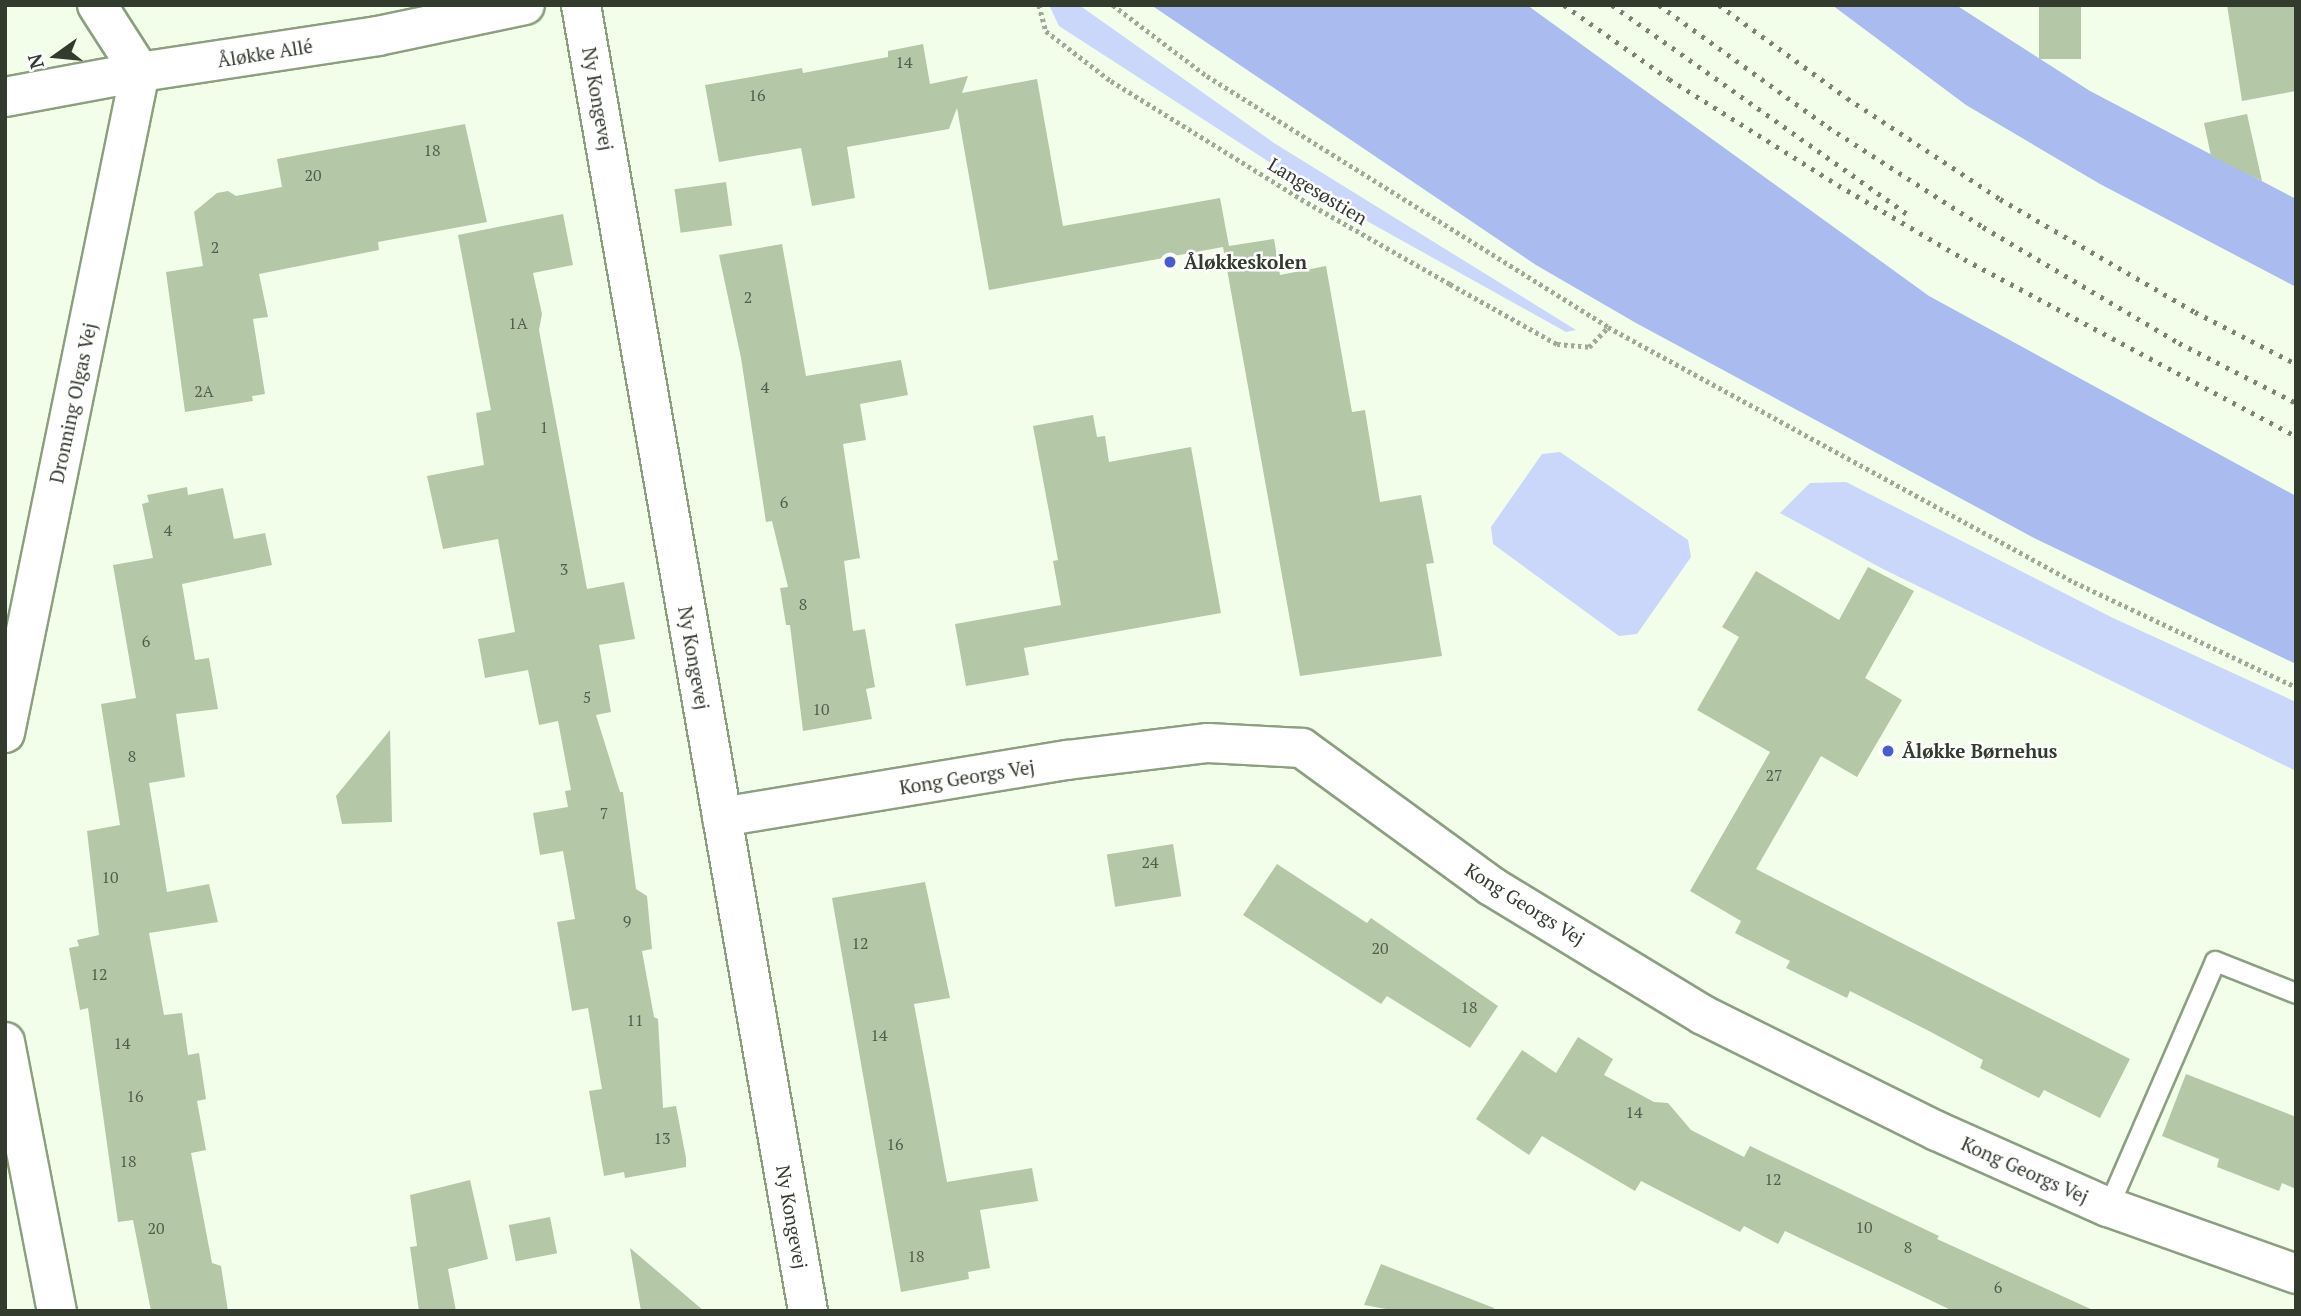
<!DOCTYPE html>
<html>
<head>
<meta charset="utf-8">
<style>
	body { margin:0 }
	#map { position:relative; width:2301px; height:1316px; overflow:hidden; background:#f2feea; font-family:"PT Serif",serif }
	div>[style] { position:absolute }
	.green>* { inset:0; background:#cad6fa }
	.forest>* { inset:0; background:#aabbf0 }
	.building>* { inset:0; background:#b4c7a7; transform-origin:0 0 }
	.path>* { height:4.5px; margin-top:-2.25px; transform-origin:0; background:repeating-linear-gradient(90deg,#a0aa9a 0 3.5px,transparent 0 7px) }
	.roads { filter:drop-shadow(2px 0 #8c9f80) drop-shadow(-2px 0 #8c9f80) drop-shadow(0 2px #8c9f80) drop-shadow(0 -2px #8c9f80) }
	.service>* { height:19px; margin:-9.5px; padding:0 9.5px; transform-origin:9.5px; border-radius:9.5px; background:#fff }
	.minor>* { height:38px; margin:-19px; padding:0 19px; transform-origin:19px; border-radius:19px; background:#fff }
	.tertiary>* { height:38px; margin:-19px; padding:0 19px; transform-origin:19px; border-radius:19px; background:#fff }
	.secondary>* { height:38px; margin:-19px; padding:0 19px; transform-origin:19px; border-radius:19px; background:#fff }
	.rail>* { height:5px; margin-top:-2.5px; transform-origin:0; background:repeating-linear-gradient(90deg,#7a8374 0 3.5px,transparent 0 10.5px) }
	.dots>* { width:19px; height:19px; translate:-50% -50%; box-sizing:border-box; border:4px solid #fff; border-radius:50% }
	span { translate:-50% -50%; white-space:nowrap; text-align:center; line-height:1.15; -webkit-text-stroke:5px #fff; paint-order:stroke }
	.number-label { font-size:16px; color:#535d4c }
	.number-label span { -webkit-text-stroke-width:0 }
	.street-label { font-size:19px; color:#333a2e }
	.poi-label { font-size:19px; color:#333a2e; font-weight:700 }
	.left { translate:0 -50%; text-align:left }
	.frame { position:absolute; inset:0; border:7px solid #333a2e; pointer-events:none }
	.north { position:absolute; left:21px; top:21px; width:70px; height:70px; -webkit-text-stroke:5px #fff; paint-order:stroke; rotate:255deg; font-size:19px; font-weight:700; line-height:28px; text-align:center; color:#333a2e }
	.north::after { content:''; display:block; margin:auto; width:24px; height:32px; background:#333a2e; clip-path:polygon(50% 0,100% 100%,50% 72%,0 100%) }
</style>
</head>
<body>
<div id="map">
	<div class="green">
		<div style="clip-path:polygon(1049px 5px,1079px 5px,1274px 143px,1576px 330px,1566px 332px,1322px 196px,1059px 26px)"></div>
		<div style="clip-path:polygon(1560px 452px,1688px 540px,1691px 557px,1637px 634px,1619px 636px,1493px 544px,1491px 527px,1542px 454px)"></div>
		<div style="clip-path:polygon(1846px 482px,2113px 618px,2296px 702px,2296px 771px,1883px 569px,1780px 513px,1810px 483px)"></div>
	</div>
	<div class="forest">
		<div style="clip-path:polygon(1151px 5px,1527px 5px,1929px 296px,2296px 496px,2296px 664px,2034px 538px,1636px 323px,1536px 265px)"></div>
		<div style="clip-path:polygon(1832px 5px,1956px 5px,2090px 91px,2296px 199px,2296px 287px,2100px 184px,1966px 105px)"></div>
	</div>
	<div class="building">
		<div style="left:2039px;top:5px;width:42px;height:54px"></div>
		<div style="clip-path:polygon(2227px 5px,2296px 5px,2296px 91px,2242px 101px)"></div>
		<div style="clip-path:polygon(923px 44px,930px 84px,968px 76px,962px 93px,1037px 79px,1063px 226px,1220px 198px,1229px 246px,1274px 239px,1280px 275px,1326px 266px,1352px 412px,1365px 410px,1380px 502px,1421px 495px,1434px 563px,1426px 564px,1442px 656px,1300px 676px,1223px 247px,989px 290px,957px 108px,949px 129px,847px 147px,855px 198px,812px 206px,801px 148px,719px 162px,705px 85px,802px 68px,803px 73px,888px 57px,888px 51px)"></div>
		<div style="clip-path:polygon(2247px 114px,2262px 181px,2211px 156px,2204px 123px)"></div>
		<div style="clip-path:polygon(465px 124px,487px 222px,378px 242px,379px 250px,259px 274px,268px 317px,253px 319px,265px 394px,252px 396px,253px 401px,185px 412px,166px 272px,203px 266px,194px 212px,217px 193px,228px 191px,236px 196px,282px 187px,277px 159px)"></div>
		<div style="left:726px;top:182px;width:44px;height:52px;rotate:82deg"></div>
		<div style="clip-path:polygon(563px 214px,573px 265px,533px 273px,542px 314px,539px 330px,587px 589px,624px 582px,635px 639px,599px 645px,611px 712px,596px 715px,620px 792px,623px 792px,636px 889px,647px 896px,652px 949px,642px 951px,654px 1017px,658px 1019px,663px 1108px,676px 1106px,686px 1158px,686px 1167px,625px 1178px,624px 1172px,604px 1176px,589px 1091px,602px 1089px,588px 1008px,572px 1011px,557px 922px,575px 919px,563px 851px,540px 855px,533px 813px,568px 807px,565px 791px,571px 790px,558px 721px,539px 725px,528px 670px,485px 678px,478px 639px,515px 632px,498px 539px,443px 549px,427px 476px,484px 465px,476px 413px,491px 410px,458px 235px)"></div>
		<div style="clip-path:polygon(782px 244px,806px 376px,901px 360px,908px 395px,860px 404px,866px 440px,843px 444px,860px 558px,844px 561px,853px 631px,865px 629px,875px 687px,866px 689px,872px 719px,803px 731px,790px 625px,786px 625px,780px 588px,788px 587px,772px 521px,766px 522px,741px 358px,719px 255px)"></div>
		<div style="clip-path:polygon(1093px 415px,1097px 437px,1105px 436px,1109px 462px,1191px 447px,1221px 613px,1024px 648px,1029px 675px,966px 686px,955px 624px,1061px 605px,1053px 561px,1058px 560px,1033px 426px)"></div>
		<div style="clip-path:polygon(187px 487px,188px 495px,223px 488px,234px 539px,265px 533px,272px 565px,182px 584px,195px 660px,209px 658px,218px 709px,176px 714px,185px 777px,149px 783px,167px 892px,209px 884px,218px 922px,149px 933px,164px 1015px,182px 1013px,188px 1055px,199px 1053px,206px 1099px,197px 1101px,206px 1150px,191px 1153px,212px 1263px,221px 1266px,228px 1311px,151px 1311px,133px 1220px,118px 1222px,88px 1008px,80px 1010px,69px 948px,79px 946px,77px 940px,99px 935px,87px 831px,120px 825px,101px 704px,136px 698px,113px 565px,153px 558px,142px 504px,149px 502px,147px 495px)"></div>
		<div style="clip-path:polygon(1868px 567px,1914px 591px,1865px 678px,1902px 700px,1857px 777px,1821px 756px,1756px 869px,2130px 1059px,2100px 1118px,2044px 1090px,2039px 1098px,1980px 1068px,1983px 1060px,1929px 1031px,1850px 991px,1847px 998px,1786px 968px,1790px 961px,1735px 933px,1741px 921px,1690px 891px,1770px 752px,1697px 710px,1739px 637px,1722px 627px,1756px 571px,1839px 620px)"></div>
		<div style="clip-path:polygon(390px 730px,392px 822px,342px 824px,336px 796px)"></div>
		<div style="left:1173px;top:844px;width:53px;height:67px;rotate:81deg"></div>
		<div style="clip-path:polygon(1277px 864px,1367px 923px,1371px 918px,1498px 1006px,1470px 1048px,1387px 996px,1381px 1004px,1243px 915px)"></div>
		<div style="clip-path:polygon(925px 882px,950px 998px,914px 1004px,947px 1182px,1032px 1168px,1038px 1201px,980px 1210px,990px 1268px,968px 1272px,969px 1279px,901px 1292px,832px 898px)"></div>
		<div style="clip-path:polygon(1578px 1037px,1613px 1059px,1604px 1075px,1654px 1102px,1668px 1103px,1691px 1130px,1744px 1157px,1750px 1146px,1939px 1236px,1937px 1239px,2095px 1311px,1953px 1311px,1785px 1231px,1778px 1244px,1744px 1226px,1740px 1232px,1641px 1181px,1635px 1191px,1542px 1136px,1529px 1155px,1476px 1119px,1522px 1050px,1556px 1073px)"></div>
		<div style="clip-path:polygon(2186px 1074px,2296px 1117px,2296px 1189px,2282px 1183px,2279px 1191px,2217px 1167px,2219px 1159px,2162px 1136px)"></div>
		<div style="clip-path:polygon(470px 1180px,488px 1259px,448px 1269px,456px 1311px,419px 1311px,410px 1247px,417px 1246px,410px 1195px)"></div>
		<div style="left:550px;top:1217px;width:37px;height:42px;rotate:79deg"></div>
		<div style="clip-path:polygon(630px 1248px,704px 1311px,641px 1311px)"></div>
		<div style="clip-path:polygon(1381px 1264px,1494px 1308px,1493px 1311px,1397px 1311px,1364px 1305px)"></div>
	</div>
	<div class="path">
		<div style="left:1039px;top:5px;width:27px;rotate:75deg"></div>
		<div style="left:1046px;top:31px;width:82px;rotate:37.6deg"></div>
		<div style="left:1111px;top:81px;width:224px;rotate:31.8deg"></div>
		<div style="left:1301px;top:199px;width:172px;rotate:29.7deg"></div>
		<div style="left:1450px;top:284px;width:123px;rotate:29.3deg"></div>
		<div style="left:1557px;top:344px;width:32px;rotate:5deg"></div>
		<div style="left:1589px;top:347px;width:28px;rotate:-46deg"></div>
		<div style="left:1113px;top:5px;width:118px;rotate:37.1deg"></div>
		<div style="left:1207px;top:76px;width:473px;rotate:32deg"></div>
		<div style="left:1608px;top:327px;width:531px;rotate:28.69deg"></div>
		<div style="left:2074px;top:582px;width:246px;rotate:25.3deg"></div>
	</div>
	<div class="roads">
		<div class="service">
			<div style="left:2108px;top:1207px;width:268px;rotate:-66.5deg"></div>
			<div style="left:2215px;top:961px;width:87px;rotate:21.6deg"></div>
		</div>
		<div class="minor">
			<div style="left:581px;top:5px;width:1326px;rotate:80.14deg"></div>
			<div style="left:5px;top:733px;width:675px;rotate:-78.46deg"></div>
			<div style="left:722px;top:817px;width:350px;rotate:-9.4deg"></div>
			<div style="left:1067px;top:760px;width:142px;rotate:-6.9deg"></div>
			<div style="left:1208px;top:743px;width:94px;rotate:3deg"></div>
			<div style="left:1302px;top:748px;width:234px;rotate:36.1deg"></div>
			<div style="left:1491px;top:886px;width:248px;rotate:31.3deg"></div>
			<div style="left:1703px;top:1015px;width:261px;rotate:26.4deg"></div>
			<div style="left:1937px;top:1131px;width:187px;rotate:24deg"></div>
			<div style="left:2108px;top:1207px;width:200px;rotate:19.6deg"></div>
			<div style="left:5px;top:1042px;width:274px;rotate:79.1deg"></div>
		</div>
		<div class="tertiary">
			<div style="left:5px;top:97px;width:137px;rotate:-10.5deg"></div>
		</div>
		<div class="secondary">
			<div style="left:97px;top:5px;width:80px;rotate:57.3deg"></div>
			<div style="left:140px;top:72px;width:241px;rotate:-8.6deg"></div>
			<div style="left:378px;top:36px;width:150px;rotate:-11.9deg"></div>
		</div>
	</div>
	<div class="rail">
		<div style="left:1564px;top:5px;width:128px;rotate:35.2deg"></div>
		<div style="left:1669px;top:79px;width:199px;rotate:32.1deg"></div>
		<div style="left:1838px;top:185px;width:146px;rotate:30.4deg"></div>
		<div style="left:1964px;top:259px;width:376px;rotate:28.1deg"></div>
		<div style="left:1612px;top:5px;width:364px;rotate:35.3deg"></div>
		<div style="left:1659px;top:5px;width:208px;rotate:35.8deg"></div>
		<div style="left:1828px;top:127px;width:184px;rotate:32.8deg"></div>
		<div style="left:1983px;top:227px;width:228px;rotate:30.6deg"></div>
		<div style="left:2179px;top:343px;width:131px;rotate:27.1deg"></div>
		<div style="left:1719px;top:5px;width:158px;rotate:36deg"></div>
		<div style="left:1847px;top:98px;width:183px;rotate:33.4deg"></div>
		<div style="left:2000px;top:199px;width:225px;rotate:30.1deg"></div>
		<div style="left:2195px;top:312px;width:114px;rotate:27.2deg"></div>
	</div>
	<div class="dots">
		<div style="left:1170px;top:262px;background:#475cd1"></div>
		<div style="left:1888px;top:751px;background:#475cd1"></div>
	</div>
	<div class="number-label">
		<span style="left:904px;top:62px">14</span>
		<span style="left:757px;top:95px">16</span>
		<span style="left:432px;top:150px">18</span>
		<span style="left:313px;top:175px">20</span>
		<span style="left:215px;top:247px">2</span>
		<span style="left:748px;top:297px">2</span>
		<span style="left:518px;top:323px">1A</span>
		<span style="left:765px;top:387px">4</span>
		<span style="left:204px;top:391px">2A</span>
		<span style="left:544px;top:427px">1</span>
		<span style="left:784px;top:502px">6</span>
		<span style="left:168px;top:530px">4</span>
		<span style="left:564px;top:569px">3</span>
		<span style="left:803px;top:604px">8</span>
		<span style="left:146px;top:641px">6</span>
		<span style="left:587px;top:697px">5</span>
		<span style="left:821px;top:709px">10</span>
		<span style="left:132px;top:756px">8</span>
		<span style="left:1774px;top:775px">27</span>
		<span style="left:604px;top:813px">7</span>
		<span style="left:1150px;top:862px">24</span>
		<span style="left:110px;top:877px">10</span>
		<span style="left:627px;top:921px">9</span>
		<span style="left:860px;top:943px">12</span>
		<span style="left:1380px;top:948px">20</span>
		<span style="left:99px;top:974px">12</span>
		<span style="left:1469px;top:1007px">18</span>
		<span style="left:635px;top:1020px">11</span>
		<span style="left:879px;top:1035px">14</span>
		<span style="left:122px;top:1043px">14</span>
		<span style="left:135px;top:1096px">16</span>
		<span style="left:1634px;top:1112px">14</span>
		<span style="left:662px;top:1138px">13</span>
		<span style="left:895px;top:1144px">16</span>
		<span style="left:128px;top:1161px">18</span>
		<span style="left:1773px;top:1179px">12</span>
		<span style="left:1864px;top:1227px">10</span>
		<span style="left:156px;top:1228px">20</span>
		<span style="left:1908px;top:1247px">8</span>
		<span style="left:916px;top:1256px">18</span>
		<span style="left:1998px;top:1287px">6</span>
	</div>
	<div class="street-label">
		<span style="left:265px;top:53px;rotate:-9deg">Åløkke Allé</span>
		<span style="left:598px;top:99px;rotate:80deg">Ny Kongevej</span>
		<span style="left:1318px;top:191px;rotate:31deg">Langesøstien</span>
		<span style="left:73px;top:403px;rotate:-78deg">Dronning Olgas Vej</span>
		<span style="left:694px;top:658px;rotate:80deg">Ny Kongevej</span>
		<span style="left:967px;top:777px;rotate:-9deg">Kong Georgs Vej</span>
		<span style="left:1525px;top:904px;rotate:32deg">Kong Georgs Vej</span>
		<span style="left:2025px;top:1170px;rotate:24deg">Kong Georgs Vej</span>
		<span style="left:792px;top:1217px;rotate:80deg">Ny Kongevej</span>
	</div>
	<div class="poi-label">
		<span class="left" style="left:1184px;top:262px">Åløkkeskolen</span>
		<span class="left" style="left:1902px;top:751px">Åløkke Børnehus</span>
	</div>
	<div class="frame"></div>
	<div class="north">N</div>
</div>
</body>
</html>
